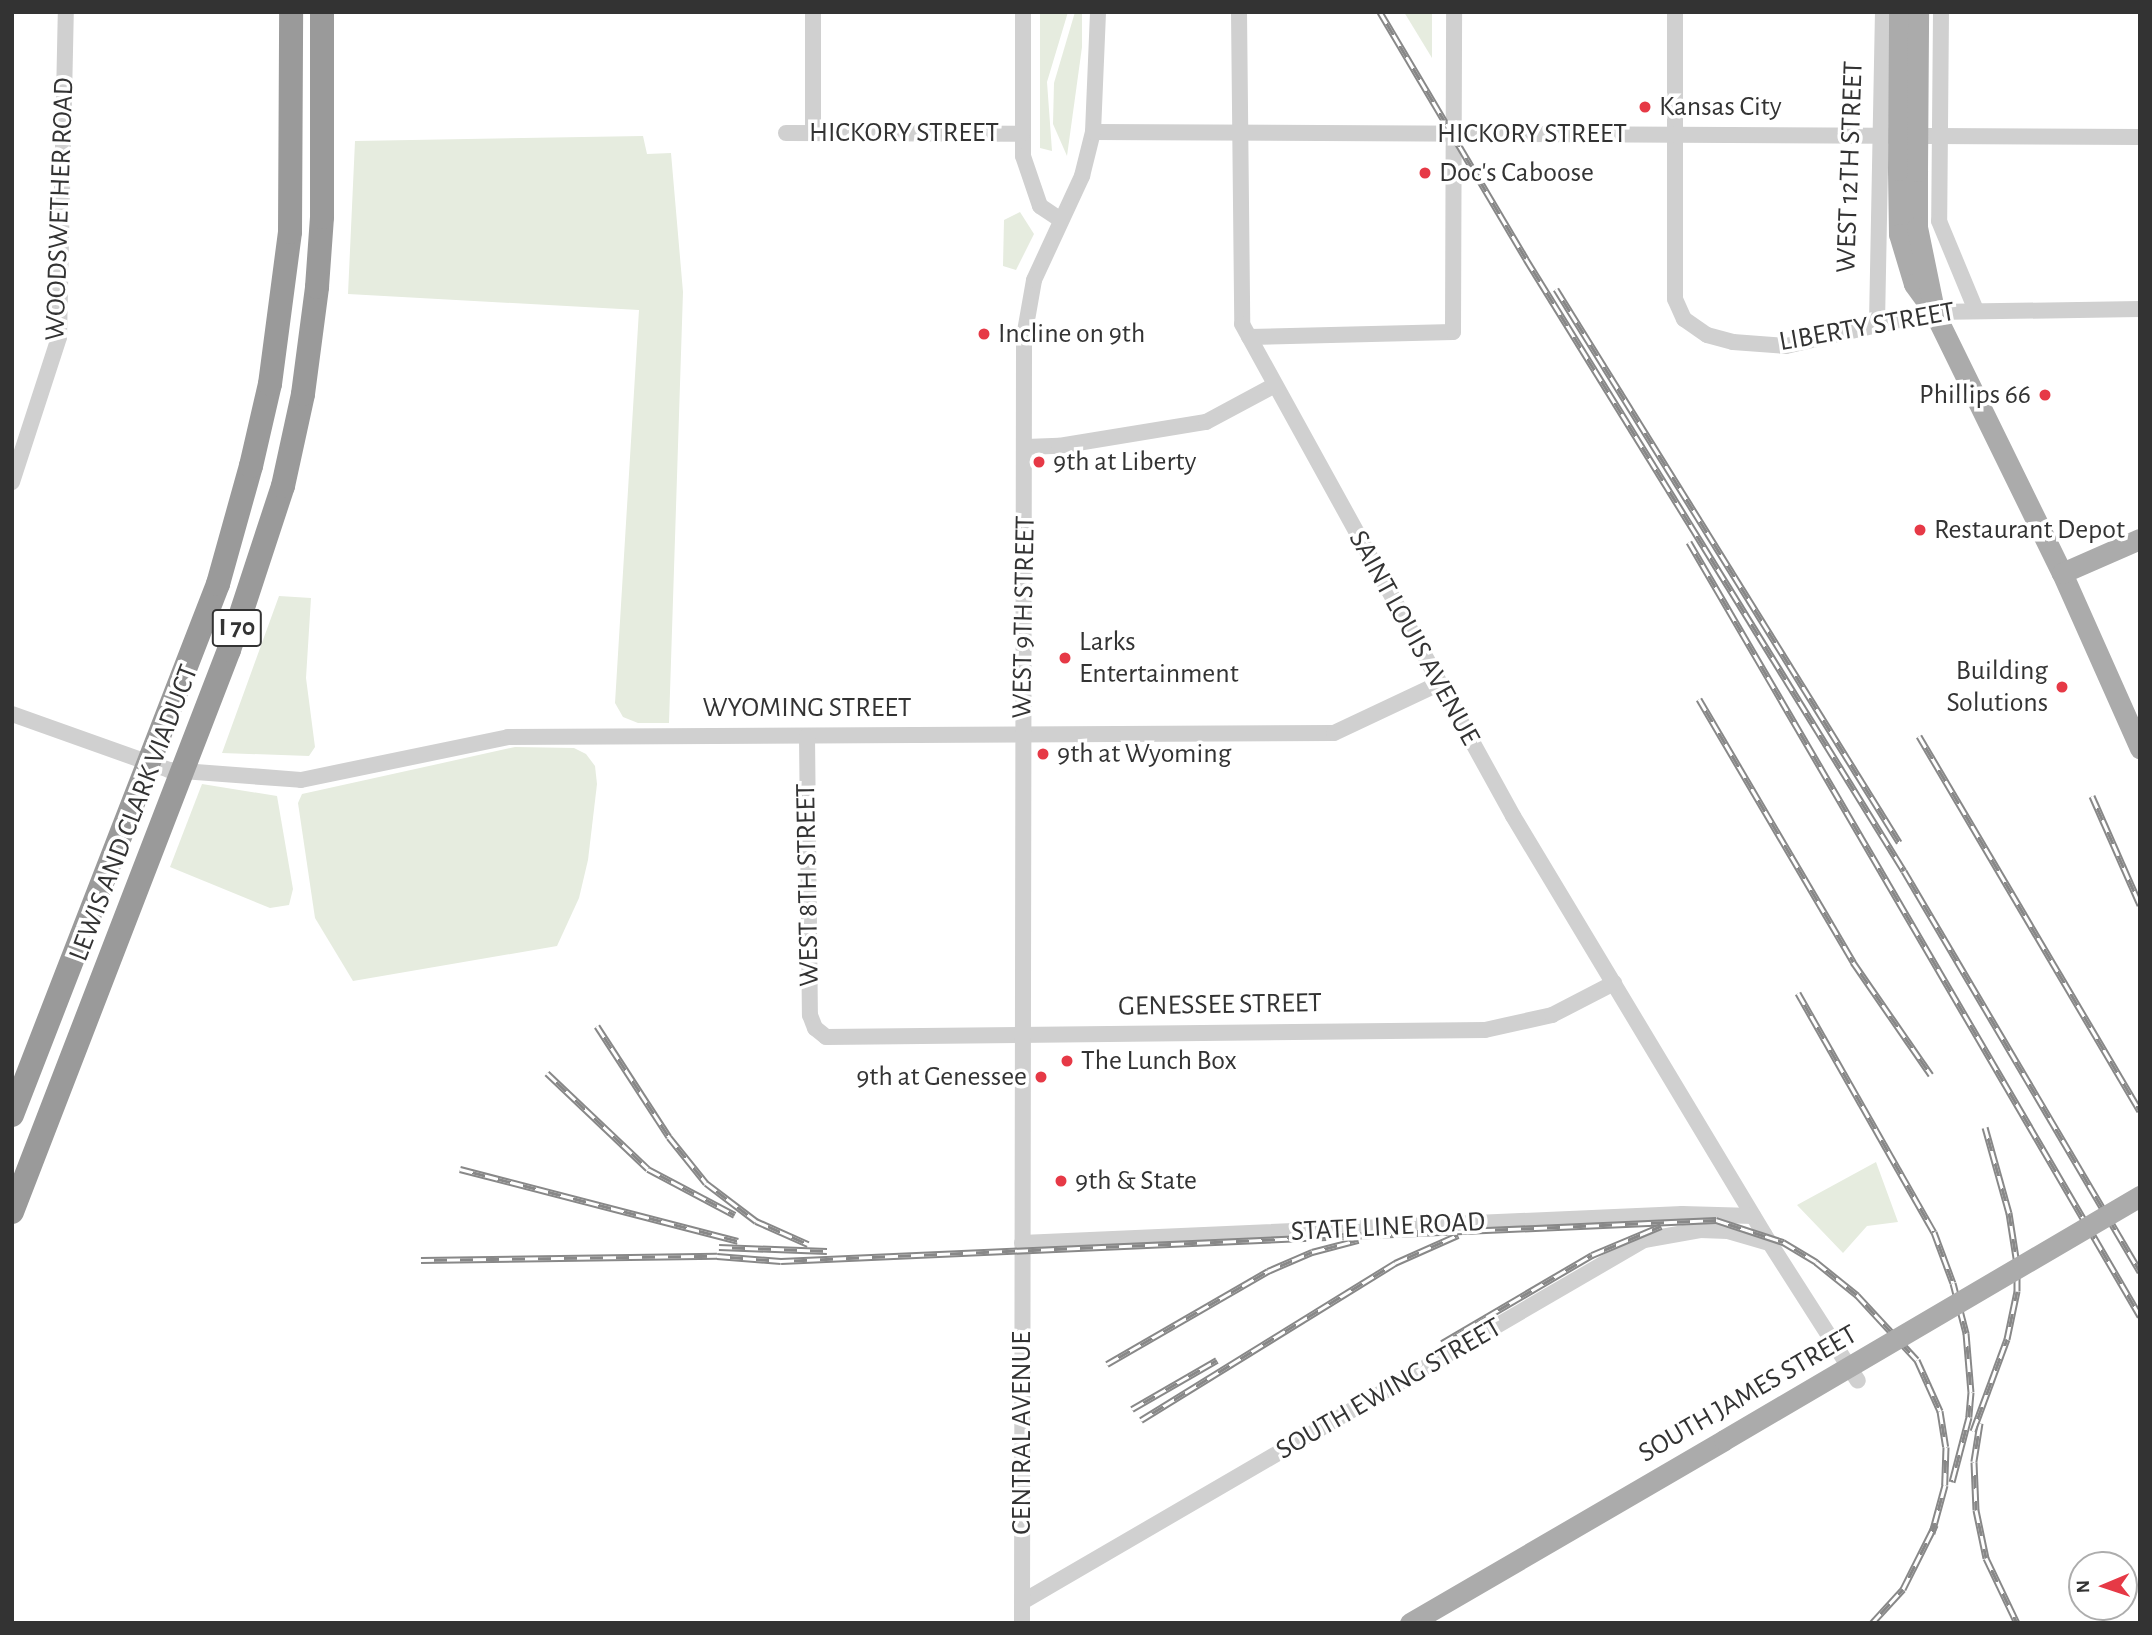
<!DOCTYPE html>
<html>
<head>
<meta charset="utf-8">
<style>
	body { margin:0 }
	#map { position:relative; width:2152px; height:1635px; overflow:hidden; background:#fff; font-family:"Alegreya Sans",sans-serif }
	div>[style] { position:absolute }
	.green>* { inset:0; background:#e6ecdf }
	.minor>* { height:16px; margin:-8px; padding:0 8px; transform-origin:8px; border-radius:8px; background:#d0d0d0 }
	.major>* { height:21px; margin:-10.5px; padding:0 10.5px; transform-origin:10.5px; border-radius:10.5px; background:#ababab }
	.rail>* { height:7px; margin-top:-3.5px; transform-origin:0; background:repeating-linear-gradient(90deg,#fff 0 13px,#888 0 26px); box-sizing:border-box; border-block:2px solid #888 }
	.major-bridge>* { height:21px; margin:-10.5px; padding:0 10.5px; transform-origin:10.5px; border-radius:10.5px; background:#ababab }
	.highway-bridge>* { height:24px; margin:-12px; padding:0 12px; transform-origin:12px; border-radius:12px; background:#9a9a9a }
	.dots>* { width:19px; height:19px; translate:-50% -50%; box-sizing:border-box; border:4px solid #fff; border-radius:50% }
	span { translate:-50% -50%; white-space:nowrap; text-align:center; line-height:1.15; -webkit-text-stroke:7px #fff; paint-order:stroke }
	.shield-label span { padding:2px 5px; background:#fff; border:2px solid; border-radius:5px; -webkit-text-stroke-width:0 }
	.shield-label { font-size:26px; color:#333; font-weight:700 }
	.poi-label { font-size:28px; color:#333 }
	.left { translate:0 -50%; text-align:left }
	.right { translate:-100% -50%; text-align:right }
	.street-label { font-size:28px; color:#333 }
	.frame { position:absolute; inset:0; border:14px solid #333; pointer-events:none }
	.north { position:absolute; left:2068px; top:1551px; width:70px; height:70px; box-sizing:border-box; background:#fff; border:2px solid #adadad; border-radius:50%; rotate:268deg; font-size:19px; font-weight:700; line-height:28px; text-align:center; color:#333 }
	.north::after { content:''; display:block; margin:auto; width:24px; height:32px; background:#e63946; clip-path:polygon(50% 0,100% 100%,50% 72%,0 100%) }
</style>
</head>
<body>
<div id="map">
	<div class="green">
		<div style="clip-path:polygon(1040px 12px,1068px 12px,1047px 82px,1052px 151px,1040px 148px)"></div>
		<div style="clip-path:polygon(1075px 12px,1082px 12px,1082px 47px,1067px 156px,1053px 124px,1054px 83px)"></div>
		<div style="clip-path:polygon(1404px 12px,1432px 12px,1432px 58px)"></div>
		<div style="clip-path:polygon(643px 136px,647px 154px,671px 153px,683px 292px,669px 723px,638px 723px,623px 717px,615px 703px,639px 310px,348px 294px,355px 141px)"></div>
		<div style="clip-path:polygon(1020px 212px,1034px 234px,1016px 270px,1003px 266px,1004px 220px)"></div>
		<div style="clip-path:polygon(279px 596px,311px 598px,306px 678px,315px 747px,309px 756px,222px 753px)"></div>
		<div style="clip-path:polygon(515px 747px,574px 748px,586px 754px,595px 766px,597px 784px,588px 860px,579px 898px,557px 946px,353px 981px,315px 918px,298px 803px,302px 794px)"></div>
		<div style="clip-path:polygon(202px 784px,277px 796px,293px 889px,289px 905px,270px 908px,170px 867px)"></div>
		<div style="clip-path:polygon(1876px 1162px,1898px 1222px,1867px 1226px,1843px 1253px,1797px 1205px)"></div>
	</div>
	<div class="minor">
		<div style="left:1023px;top:12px;width:144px;rotate:90deg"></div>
		<div style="left:1023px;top:156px;width:53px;rotate:71.2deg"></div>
		<div style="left:1040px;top:206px;width:25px;rotate:34deg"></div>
		<div style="left:1239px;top:12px;width:312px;rotate:89.4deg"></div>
		<div style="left:1242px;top:324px;width:562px;rotate:61.15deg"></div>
		<div style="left:1513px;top:816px;width:488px;rotate:59deg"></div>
		<div style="left:1764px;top:1234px;width:174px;rotate:57.4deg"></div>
		<div style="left:1675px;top:12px;width:287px;rotate:90deg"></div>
		<div style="left:1675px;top:299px;width:22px;rotate:66deg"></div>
		<div style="left:1684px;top:319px;width:28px;rotate:35deg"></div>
		<div style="left:1707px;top:335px;width:27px;rotate:15deg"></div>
		<div style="left:1733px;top:342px;width:53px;rotate:4.3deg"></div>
		<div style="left:1786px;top:346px;width:152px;rotate:-12.9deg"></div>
		<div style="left:1934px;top:312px;width:206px;rotate:-0.8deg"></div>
		<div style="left:1941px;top:12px;width:209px;rotate:90.5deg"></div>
		<div style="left:1939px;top:221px;width:94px;rotate:67.5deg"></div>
		<div style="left:813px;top:132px;width:120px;rotate:-90deg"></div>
		<div style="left:1093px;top:132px;width:1047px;rotate:0.27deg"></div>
		<div style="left:786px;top:133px;width:236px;rotate:0.2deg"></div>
		<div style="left:1877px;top:323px;width:311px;rotate:-88.9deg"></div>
		<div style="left:1249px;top:337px;width:204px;rotate:-1.4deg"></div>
		<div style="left:1453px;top:332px;width:320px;rotate:-89.8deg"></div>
		<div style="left:1026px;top:447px;width:33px;rotate:-2deg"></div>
		<div style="left:1059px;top:446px;width:149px;rotate:-9.3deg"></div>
		<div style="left:1206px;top:422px;width:78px;rotate:-28.2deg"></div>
		<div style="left:12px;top:482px;width:152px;rotate:-72deg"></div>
		<div style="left:59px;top:337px;width:325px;rotate:-88.8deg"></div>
		<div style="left:12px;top:714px;width:167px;rotate:19.6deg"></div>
		<div style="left:169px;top:770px;width:132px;rotate:4.3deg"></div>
		<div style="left:301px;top:780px;width:211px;rotate:-11.7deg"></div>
		<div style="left:508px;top:737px;width:826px;rotate:-0.28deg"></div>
		<div style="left:1334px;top:733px;width:115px;rotate:-25.2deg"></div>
		<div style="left:807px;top:736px;width:279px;rotate:89.4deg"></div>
		<div style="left:810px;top:1015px;width:14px;rotate:69deg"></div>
		<div style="left:815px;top:1028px;width:14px;rotate:39deg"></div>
		<div style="left:826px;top:1037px;width:659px;rotate:-0.61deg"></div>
		<div style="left:1485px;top:1030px;width:69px;rotate:-12.6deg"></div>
		<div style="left:1552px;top:1015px;width:70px;rotate:-27.3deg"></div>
		<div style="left:1022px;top:1243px;width:661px;rotate:-2.52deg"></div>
		<div style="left:1682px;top:1214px;width:71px;rotate:1.6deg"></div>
		<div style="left:1022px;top:1602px;width:720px;rotate:-30.2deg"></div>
		<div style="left:1644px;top:1240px;width:57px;rotate:-10.1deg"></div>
		<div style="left:1700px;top:1230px;width:28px;rotate:2deg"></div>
		<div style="left:1728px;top:1231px;width:43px;rotate:16.3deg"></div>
		<div style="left:1022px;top:1623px;width:1286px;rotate:-89.91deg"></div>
		<div style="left:1024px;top:337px;width:58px;rotate:-80deg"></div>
		<div style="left:1034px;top:280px;width:115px;rotate:-65.2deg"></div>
		<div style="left:1082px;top:176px;width:45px;rotate:-76deg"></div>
		<div style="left:1093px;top:132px;width:120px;rotate:-87.6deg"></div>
	</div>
	<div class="major">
		<div style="left:1898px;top:170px;width:64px;rotate:89.1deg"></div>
		<div style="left:1899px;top:234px;width:52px;rotate:73.3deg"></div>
		<div style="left:1914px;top:284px;width:34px;rotate:54deg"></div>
		<div style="left:1934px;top:312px;width:291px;rotate:63.9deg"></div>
		<div style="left:2062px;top:573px;width:192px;rotate:66deg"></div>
		<div style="left:1917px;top:171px;width:56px;rotate:90deg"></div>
		<div style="left:1917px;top:227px;width:85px;rotate:78.4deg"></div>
		<div style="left:2062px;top:573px;width:85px;rotate:-23.6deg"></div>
		<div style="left:1410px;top:1623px;width:363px;rotate:-30.2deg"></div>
	</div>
	<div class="rail">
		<div style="left:1380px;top:12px;width:287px;rotate:59.4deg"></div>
		<div style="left:1526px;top:259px;width:719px;rotate:58.3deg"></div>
		<div style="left:1904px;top:871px;width:465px;rotate:59.5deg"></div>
		<div style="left:1556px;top:289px;width:651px;rotate:58.19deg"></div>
		<div style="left:1689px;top:542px;width:896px;rotate:59.77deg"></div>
		<div style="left:1699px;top:699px;width:305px;rotate:59.6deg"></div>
		<div style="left:1853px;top:962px;width:137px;rotate:55.4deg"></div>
		<div style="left:1919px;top:736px;width:435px;rotate:59.5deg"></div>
		<div style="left:2092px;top:796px;width:119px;rotate:66.2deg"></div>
		<div style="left:1798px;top:993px;width:275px;rotate:60.4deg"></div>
		<div style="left:1934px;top:1232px;width:54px;rotate:69.6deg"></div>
		<div style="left:1953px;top:1283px;width:52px;rotate:75.4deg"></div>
		<div style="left:1966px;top:1333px;width:59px;rotate:85.2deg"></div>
		<div style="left:1971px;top:1392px;width:25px;rotate:95deg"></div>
		<div style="left:1969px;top:1417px;width:67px;rotate:104.7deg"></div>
		<div style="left:597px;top:1026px;width:132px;rotate:57deg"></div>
		<div style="left:669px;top:1137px;width:59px;rotate:51.2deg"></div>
		<div style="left:706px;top:1183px;width:63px;rotate:37.2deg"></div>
		<div style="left:756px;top:1221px;width:57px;rotate:23.9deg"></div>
		<div style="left:547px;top:1073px;width:139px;rotate:43.5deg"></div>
		<div style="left:648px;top:1169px;width:98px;rotate:27.9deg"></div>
		<div style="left:460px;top:1169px;width:287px;rotate:14.5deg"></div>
		<div style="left:719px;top:1247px;width:108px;rotate:2.1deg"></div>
		<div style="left:421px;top:1260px;width:296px;rotate:-0.8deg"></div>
		<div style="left:717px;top:1256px;width:64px;rotate:4.5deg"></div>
		<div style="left:781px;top:1261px;width:936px;rotate:-2.51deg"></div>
		<div style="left:1716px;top:1220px;width:71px;rotate:18.2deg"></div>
		<div style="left:1783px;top:1242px;width:39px;rotate:31deg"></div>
		<div style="left:1816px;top:1262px;width:53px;rotate:38.8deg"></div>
		<div style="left:1857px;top:1295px;width:88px;rotate:47.3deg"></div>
		<div style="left:1917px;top:1360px;width:56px;rotate:65.7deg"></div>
		<div style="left:1940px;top:1411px;width:36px;rotate:81deg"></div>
		<div style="left:1946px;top:1447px;width:38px;rotate:92deg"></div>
		<div style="left:1945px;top:1485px;width:50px;rotate:105.2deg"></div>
		<div style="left:1442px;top:1343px;width:174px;rotate:-30.4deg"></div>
		<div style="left:1592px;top:1255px;width:75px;rotate:-22.8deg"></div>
		<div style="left:1107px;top:1364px;width:186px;rotate:-30deg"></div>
		<div style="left:1268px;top:1271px;width:48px;rotate:-23.4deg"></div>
		<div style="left:1312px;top:1252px;width:48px;rotate:-14.6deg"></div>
		<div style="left:1132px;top:1409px;width:98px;rotate:-30deg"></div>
		<div style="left:1141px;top:1420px;width:299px;rotate:-31.7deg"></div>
		<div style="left:1395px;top:1263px;width:69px;rotate:-24deg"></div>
		<div style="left:1980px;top:1423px;width:39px;rotate:99deg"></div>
		<div style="left:1974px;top:1462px;width:48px;rotate:87.6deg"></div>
		<div style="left:1976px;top:1510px;width:49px;rotate:78.2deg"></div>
		<div style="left:1986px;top:1558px;width:72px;rotate:64.5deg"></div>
		<div style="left:1973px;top:1431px;width:98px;rotate:-69.7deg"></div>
		<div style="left:2007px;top:1339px;width:49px;rotate:-78.2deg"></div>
		<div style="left:2017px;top:1291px;width:27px;rotate:-90deg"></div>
		<div style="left:2017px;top:1264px;width:52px;rotate:-98.9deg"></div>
		<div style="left:2009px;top:1213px;width:89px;rotate:-105.6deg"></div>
		<div style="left:1872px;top:1623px;width:46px;rotate:-47.6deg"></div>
		<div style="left:1903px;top:1589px;width:72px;rotate:-63.4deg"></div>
	</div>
	<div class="major-bridge">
		<div style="left:1898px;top:170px;width:158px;rotate:-89.6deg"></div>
		<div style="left:1917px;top:171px;width:159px;rotate:-89.6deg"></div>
		<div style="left:1724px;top:1440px;width:482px;rotate:-30.4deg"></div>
	</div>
	<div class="highway-bridge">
		<div style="left:12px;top:1115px;width:570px;rotate:-68.8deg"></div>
		<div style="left:218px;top:584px;width:123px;rotate:-74.4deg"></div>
		<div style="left:251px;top:466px;width:84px;rotate:-77deg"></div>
		<div style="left:270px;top:384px;width:153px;rotate:-82.5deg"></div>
		<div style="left:290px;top:232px;width:220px;rotate:-89.7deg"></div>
		<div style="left:12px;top:1212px;width:602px;rotate:-68.89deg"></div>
		<div style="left:229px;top:650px;width:173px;rotate:-71.8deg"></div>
		<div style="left:283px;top:486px;width:94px;rotate:-77.7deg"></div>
		<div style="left:303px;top:394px;width:108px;rotate:-82.5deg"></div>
		<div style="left:317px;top:287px;width:70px;rotate:-85.9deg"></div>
		<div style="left:322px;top:217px;width:205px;rotate:-90deg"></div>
	</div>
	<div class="dots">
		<div style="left:1645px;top:107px;background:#e63946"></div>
		<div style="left:1425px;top:173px;background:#e63946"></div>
		<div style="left:984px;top:334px;background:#e63946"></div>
		<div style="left:2045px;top:395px;background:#e63946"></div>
		<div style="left:1039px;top:462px;background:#e63946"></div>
		<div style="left:1920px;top:530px;background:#e63946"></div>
		<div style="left:1065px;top:658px;background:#e63946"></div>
		<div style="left:2062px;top:687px;background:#e63946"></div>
		<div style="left:1043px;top:754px;background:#e63946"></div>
		<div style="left:1067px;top:1061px;background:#e63946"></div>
		<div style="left:1041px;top:1077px;background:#e63946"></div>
		<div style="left:1061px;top:1181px;background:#e63946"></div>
	</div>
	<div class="shield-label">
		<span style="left:237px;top:628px">I 70</span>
	</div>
	<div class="poi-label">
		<span class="left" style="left:1659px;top:107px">Kansas City</span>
		<span class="left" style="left:1439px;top:173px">Doc's Caboose</span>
		<span class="left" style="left:998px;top:334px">Incline on 9th</span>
		<span class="right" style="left:2031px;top:395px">Phillips 66</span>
		<span class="left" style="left:1053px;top:462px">9th at Liberty</span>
		<span class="left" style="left:1934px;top:530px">Restaurant Depot</span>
		<span class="left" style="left:1079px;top:658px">Larks<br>Entertainment</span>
		<span class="right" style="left:2048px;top:687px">Building<br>Solutions</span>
		<span class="left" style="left:1057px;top:754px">9th at Wyoming</span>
		<span class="left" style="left:1081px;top:1061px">The Lunch Box</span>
		<span class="right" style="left:1027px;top:1077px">9th at Genessee</span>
		<span class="left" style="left:1075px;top:1181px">9th &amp; State</span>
	</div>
	<div class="street-label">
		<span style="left:904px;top:133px">HICKORY STREET</span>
		<span style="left:1532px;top:134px">HICKORY STREET</span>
		<span style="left:1850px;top:167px;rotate:-88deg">WEST 12TH STREET</span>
		<span style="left:60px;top:209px;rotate:-88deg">WOODSWETHER ROAD</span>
		<span style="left:1867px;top:327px;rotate:-10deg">LIBERTY STREET</span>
		<span style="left:1024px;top:617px;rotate:-89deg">WEST 9TH STREET</span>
		<span style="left:1414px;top:638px;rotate:61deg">SAINT LOUIS AVENUE</span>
		<span style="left:807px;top:708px">WYOMING STREET</span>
		<span style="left:134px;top:813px;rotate:-69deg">LEWIS AND CLARK VIADUCT</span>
		<span style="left:808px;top:885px;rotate:-91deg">WEST 8TH STREET</span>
		<span style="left:1220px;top:1005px;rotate:-1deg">GENESSEE STREET</span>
		<span style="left:1388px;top:1227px;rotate:-3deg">STATE LINE ROAD</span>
		<span style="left:1389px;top:1389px;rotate:-30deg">SOUTH EWING STREET</span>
		<span style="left:1748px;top:1394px;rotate:-30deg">SOUTH JAMES STREET</span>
		<span style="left:1022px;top:1433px;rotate:-90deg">CENTRAL AVENUE</span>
	</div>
	<div class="frame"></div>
	<div class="north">N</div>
</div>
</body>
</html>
